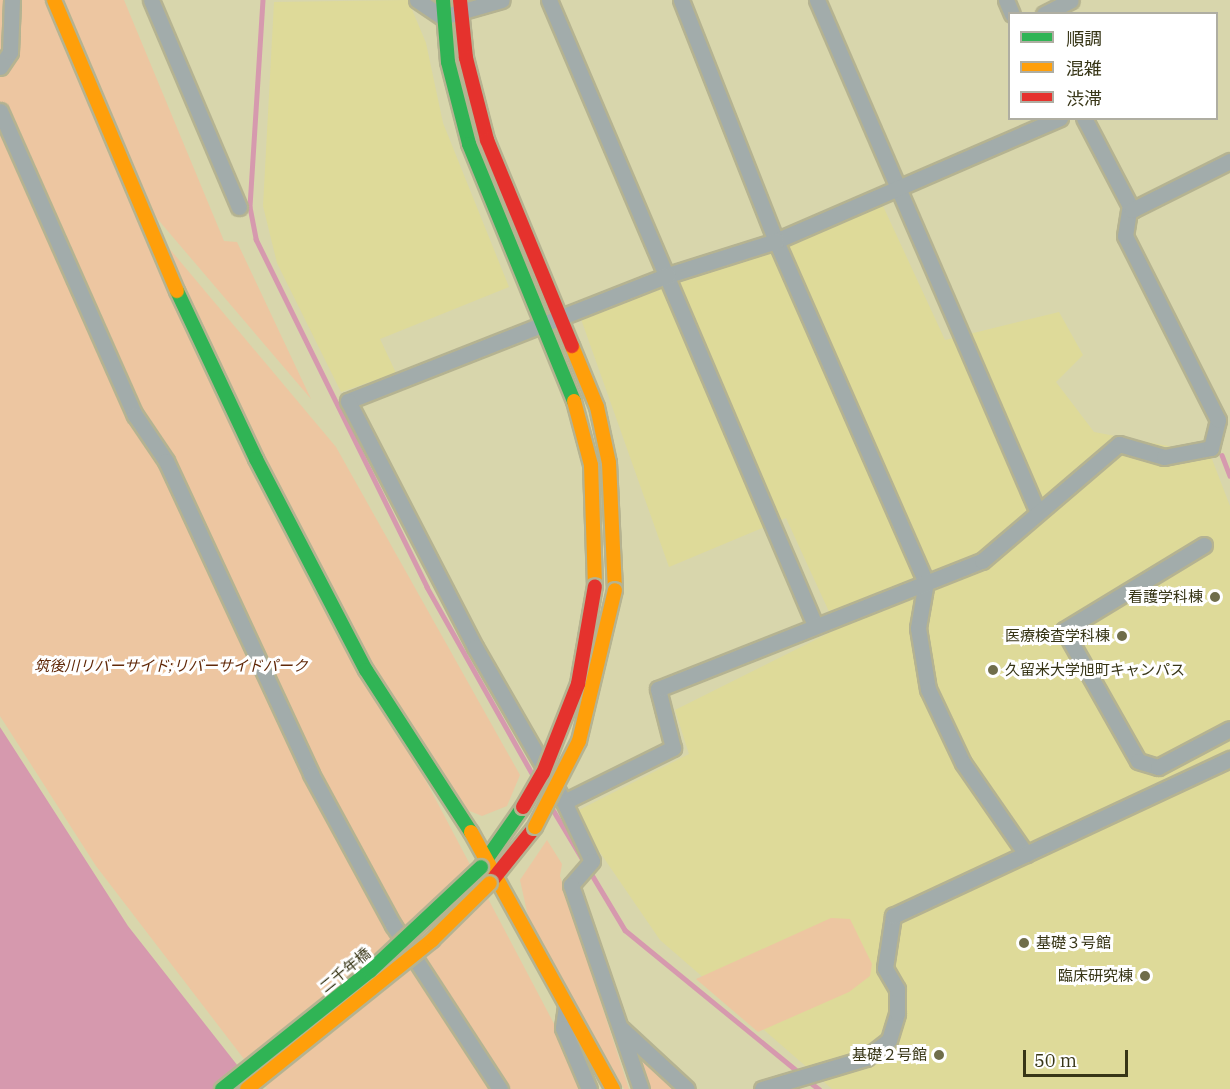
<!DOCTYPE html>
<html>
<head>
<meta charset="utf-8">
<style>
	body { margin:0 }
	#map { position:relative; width:1230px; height:1089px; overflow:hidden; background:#d8d6ac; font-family:"IBM Plex Serif","Noto Sans JP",serif }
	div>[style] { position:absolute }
	.built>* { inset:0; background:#deda99 }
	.green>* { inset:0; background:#edc6a1 }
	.water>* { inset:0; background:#d699ae }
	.stream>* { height:4.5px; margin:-2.25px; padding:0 2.25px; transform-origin:2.25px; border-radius:2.25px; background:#d699ae }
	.roads { filter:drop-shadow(2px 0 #b5b391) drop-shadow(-2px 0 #b5b391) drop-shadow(0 2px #b5b391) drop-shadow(0 -2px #b5b391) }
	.street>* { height:15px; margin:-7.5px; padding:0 7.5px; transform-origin:7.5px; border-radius:7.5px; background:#a2acab }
	.fast>* { height:14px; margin:-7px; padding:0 7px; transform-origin:7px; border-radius:7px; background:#30b455 }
	.slow>* { height:14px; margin:-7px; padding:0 7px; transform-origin:7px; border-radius:7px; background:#ff9f0a }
	.jam>* { height:14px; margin:-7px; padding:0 7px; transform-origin:7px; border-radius:7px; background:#e5322d }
	.bridges { filter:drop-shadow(2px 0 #b5b391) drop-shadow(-2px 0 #b5b391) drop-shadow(0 2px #b5b391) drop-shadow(0 -2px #b5b391) }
	.fast-bridge>* { height:14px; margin:-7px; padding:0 7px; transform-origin:7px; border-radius:7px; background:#30b455 }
	.slow-bridge>* { height:14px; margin:-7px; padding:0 7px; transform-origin:7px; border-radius:7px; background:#ff9f0a }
	.jam-bridge>* { height:14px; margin:-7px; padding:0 7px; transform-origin:7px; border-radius:7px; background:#e5322d }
	.dots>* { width:16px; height:16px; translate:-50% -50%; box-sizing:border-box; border:3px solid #fff; border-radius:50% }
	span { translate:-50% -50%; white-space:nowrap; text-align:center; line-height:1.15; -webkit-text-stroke:6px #fff; paint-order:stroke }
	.poi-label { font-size:15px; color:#373516 }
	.right { translate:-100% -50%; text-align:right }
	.left { translate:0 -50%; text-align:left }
	.park-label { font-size:15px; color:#612909; font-style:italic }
	.street-label { font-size:15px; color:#373516 }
	.legend { position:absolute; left:1008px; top:12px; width:210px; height:108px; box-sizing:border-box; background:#fff; border:2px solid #afaea2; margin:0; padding:8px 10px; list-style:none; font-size:18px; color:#373516 }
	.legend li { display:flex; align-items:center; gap:12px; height:30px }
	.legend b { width:30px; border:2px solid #afaea2 }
	.scale { position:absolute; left:1023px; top:1050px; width:105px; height:27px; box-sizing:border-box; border:3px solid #373516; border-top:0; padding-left:8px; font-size:18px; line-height:21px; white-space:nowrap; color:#373516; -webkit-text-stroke:4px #fff; paint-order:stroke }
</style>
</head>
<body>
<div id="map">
	<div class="built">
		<div style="clip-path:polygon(408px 0,426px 43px,443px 123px,509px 287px,380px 339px,396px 373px,341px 392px,277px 263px,263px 206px,274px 2px)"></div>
		<div style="clip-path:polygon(883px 206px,945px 340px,1059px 312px,1083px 355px,1056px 382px,1094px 432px,1210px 454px,1230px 506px,1230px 1089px,832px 1089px,660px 940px,573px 813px,689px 754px,675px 710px,837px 629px,786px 518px,669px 567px,581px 319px)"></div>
	</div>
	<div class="green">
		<div style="clip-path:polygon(0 0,55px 0,265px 476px,561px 1037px,580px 1089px,267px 1089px,96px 866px,0 716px)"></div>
		<div style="clip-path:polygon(62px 0,124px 0,224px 241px,237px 242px,311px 399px,149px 209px)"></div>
		<div style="clip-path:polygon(163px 241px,336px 447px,520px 775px,507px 806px,482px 816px,460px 807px,372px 664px,264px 460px)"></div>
		<div style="clip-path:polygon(547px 840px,562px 864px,560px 876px,629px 1089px,624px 1089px,529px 921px,520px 880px)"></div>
		<div style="clip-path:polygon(831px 918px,850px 919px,872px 964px,870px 976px,849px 992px,758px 1032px,696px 979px)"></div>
		<div style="clip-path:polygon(636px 1049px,675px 1089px,648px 1089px)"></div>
	</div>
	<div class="water">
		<div style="clip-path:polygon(0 727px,128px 926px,256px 1089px,0 1089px)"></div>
	</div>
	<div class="stream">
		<div style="left:263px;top:0;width:207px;rotate:93.6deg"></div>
		<div style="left:250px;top:207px;width:33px;rotate:79deg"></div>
		<div style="left:256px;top:239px;width:388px;rotate:63.8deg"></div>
		<div style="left:427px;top:587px;width:218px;rotate:60.6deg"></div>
		<div style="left:1222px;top:455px;width:22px;rotate:69deg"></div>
		<div style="left:552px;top:808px;width:142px;rotate:59.1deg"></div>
		<div style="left:625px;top:930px;width:227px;rotate:39.3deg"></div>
		<div style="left:807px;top:1080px;width:15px;rotate:37deg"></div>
	</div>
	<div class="roads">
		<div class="street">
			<div style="left:151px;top:0;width:225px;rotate:67deg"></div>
			<div style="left:417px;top:0;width:30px;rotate:34deg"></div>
			<div style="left:442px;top:17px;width:62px;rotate:-15.8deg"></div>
			<div style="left:549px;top:0;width:679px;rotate:66.95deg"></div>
			<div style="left:681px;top:0;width:259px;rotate:68.5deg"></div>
			<div style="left:776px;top:241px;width:373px;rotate:66.3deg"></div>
			<div style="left:926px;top:582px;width:47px;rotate:99.9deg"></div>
			<div style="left:918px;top:628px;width:62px;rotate:80.7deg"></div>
			<div style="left:928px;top:689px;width:82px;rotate:64.7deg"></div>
			<div style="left:963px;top:763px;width:111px;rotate:55.3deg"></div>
			<div style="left:817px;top:0;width:555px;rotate:66.67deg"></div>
			<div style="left:1006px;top:0;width:15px;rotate:67deg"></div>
			<div style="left:1044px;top:14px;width:30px;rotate:-27deg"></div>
			<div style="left:0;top:67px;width:18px;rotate:-56deg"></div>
			<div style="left:10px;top:52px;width:52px;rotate:-87.8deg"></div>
			<div style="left:0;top:111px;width:333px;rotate:66.1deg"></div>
			<div style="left:135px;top:415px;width:55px;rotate:56deg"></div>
			<div style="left:166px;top:461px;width:345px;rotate:65.1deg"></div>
			<div style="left:311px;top:774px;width:172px;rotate:61.5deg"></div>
			<div style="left:393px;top:925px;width:196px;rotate:56.9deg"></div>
			<div style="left:1060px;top:118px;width:309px;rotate:156.6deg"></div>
			<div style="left:776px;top:241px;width:113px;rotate:162.5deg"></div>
			<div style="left:668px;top:275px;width:344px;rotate:158.5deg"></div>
			<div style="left:348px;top:401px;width:277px;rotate:62.7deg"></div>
			<div style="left:475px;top:647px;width:179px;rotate:60.1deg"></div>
			<div style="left:564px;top:802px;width:122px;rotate:-26.4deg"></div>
			<div style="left:673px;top:748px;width:61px;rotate:-104.3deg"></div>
			<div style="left:658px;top:689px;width:348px;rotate:-21.6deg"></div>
			<div style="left:982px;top:561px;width:180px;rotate:-40.5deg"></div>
			<div style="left:1119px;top:444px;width:47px;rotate:16.1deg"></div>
			<div style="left:1164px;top:457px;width:48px;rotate:-10.8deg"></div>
			<div style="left:1211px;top:448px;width:29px;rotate:-76deg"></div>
			<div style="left:1218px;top:420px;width:206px;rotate:-116.8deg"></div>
			<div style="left:1125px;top:236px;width:31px;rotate:-81deg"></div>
			<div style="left:1084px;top:118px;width:104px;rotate:62.4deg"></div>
			<div style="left:1132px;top:210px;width:110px;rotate:-26.6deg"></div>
			<div style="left:1204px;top:545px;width:164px;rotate:148.7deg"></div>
			<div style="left:1064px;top:630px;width:150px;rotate:60.5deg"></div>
			<div style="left:1138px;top:761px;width:21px;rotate:17deg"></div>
			<div style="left:1158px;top:767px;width:81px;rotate:-27.8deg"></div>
			<div style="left:564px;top:802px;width:65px;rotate:64.6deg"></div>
			<div style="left:592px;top:861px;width:32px;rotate:131deg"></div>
			<div style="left:571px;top:885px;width:216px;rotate:71.1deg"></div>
			<div style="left:566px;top:1006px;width:22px;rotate:98deg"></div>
			<div style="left:563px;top:1028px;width:66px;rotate:66.9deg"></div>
			<div style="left:622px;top:1029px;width:88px;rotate:42.7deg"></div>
			<div style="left:762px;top:1089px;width:109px;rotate:-16.6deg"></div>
			<div style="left:866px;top:1058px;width:29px;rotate:-38deg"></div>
			<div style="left:889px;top:1040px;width:28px;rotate:-73deg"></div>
			<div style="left:897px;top:1013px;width:24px;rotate:-90deg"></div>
			<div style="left:897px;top:989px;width:24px;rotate:-120deg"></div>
			<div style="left:885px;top:968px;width:53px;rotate:-81.3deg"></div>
			<div style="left:893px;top:916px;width:372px;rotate:-25deg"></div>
		</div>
		<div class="fast">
			<div style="left:443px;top:0;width:62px;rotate:85.4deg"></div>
			<div style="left:448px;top:62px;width:85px;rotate:75.6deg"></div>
			<div style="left:469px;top:144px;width:278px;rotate:67.8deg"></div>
			<div style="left:177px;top:291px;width:186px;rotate:64.8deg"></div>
			<div style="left:256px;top:459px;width:238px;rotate:62.5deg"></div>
			<div style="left:366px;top:670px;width:193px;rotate:57.1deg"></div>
			<div style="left:481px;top:867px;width:73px;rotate:-55deg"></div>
		</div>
		<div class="slow">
			<div style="left:54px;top:0;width:316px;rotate:67.1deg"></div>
			<div style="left:572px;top:346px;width:66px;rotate:67.7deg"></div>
			<div style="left:597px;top:407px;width:57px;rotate:77.9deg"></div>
			<div style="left:609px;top:463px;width:127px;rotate:87.3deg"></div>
			<div style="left:574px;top:401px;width:66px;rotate:75.1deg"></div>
			<div style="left:591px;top:465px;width:121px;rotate:88.1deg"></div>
			<div style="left:471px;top:832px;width:294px;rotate:61.1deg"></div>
		</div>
		<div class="jam">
			<div style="left:460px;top:0;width:58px;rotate:84.1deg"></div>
			<div style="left:466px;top:58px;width:85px;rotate:75.6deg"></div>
			<div style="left:487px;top:140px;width:223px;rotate:67.6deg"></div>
			<div style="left:490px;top:883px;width:72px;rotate:-51.2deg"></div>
		</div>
	</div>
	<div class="bridges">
		<div class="fast-bridge">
			<div style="left:222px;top:1089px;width:189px;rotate:-38.6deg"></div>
			<div style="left:370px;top:971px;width:152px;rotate:-43.1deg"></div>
		</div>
		<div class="slow-bridge">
			<div style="left:535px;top:827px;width:97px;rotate:-62.9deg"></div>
			<div style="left:579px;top:741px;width:155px;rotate:-76.6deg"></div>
			<div style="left:247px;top:1089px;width:238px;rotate:-38.8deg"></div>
			<div style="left:432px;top:940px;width:81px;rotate:-44.5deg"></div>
		</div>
		<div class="jam-bridge">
			<div style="left:523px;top:807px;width:39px;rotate:-60deg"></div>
			<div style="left:543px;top:773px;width:96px;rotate:-68.5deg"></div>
			<div style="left:578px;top:684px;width:99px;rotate:-80.2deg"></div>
		</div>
	</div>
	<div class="dots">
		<div style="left:1215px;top:597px;background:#6f6d4a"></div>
		<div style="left:1122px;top:636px;background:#6f6d4a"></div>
		<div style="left:993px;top:670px;background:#6f6d4a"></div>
		<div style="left:1024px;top:943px;background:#6f6d4a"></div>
		<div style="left:1145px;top:976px;background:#6f6d4a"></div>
		<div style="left:939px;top:1055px;background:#6f6d4a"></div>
	</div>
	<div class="poi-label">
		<span class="right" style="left:1203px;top:597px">看護学科棟</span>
		<span class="right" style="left:1110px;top:636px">医療検査学科棟</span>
		<span class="left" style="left:1005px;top:670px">久留米大学旭町キャンパス</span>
		<span class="left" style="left:1036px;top:943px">基礎３号館</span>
		<span class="right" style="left:1133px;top:976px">臨床研究棟</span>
		<span class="right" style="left:927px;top:1055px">基礎２号館</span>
	</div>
	<div class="park-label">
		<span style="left:171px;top:666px">筑後川リバーサイド;リバーサイドパーク</span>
	</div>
	<div class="street-label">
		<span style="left:345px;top:970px;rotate:-39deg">二千年橋</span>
	</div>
	<ul class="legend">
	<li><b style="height:8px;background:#30b455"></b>順調</li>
	<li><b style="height:8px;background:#ff9f0a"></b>混雑</li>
	<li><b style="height:8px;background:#e5322d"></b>渋滞</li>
	</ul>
	<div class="scale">50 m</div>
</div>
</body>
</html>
